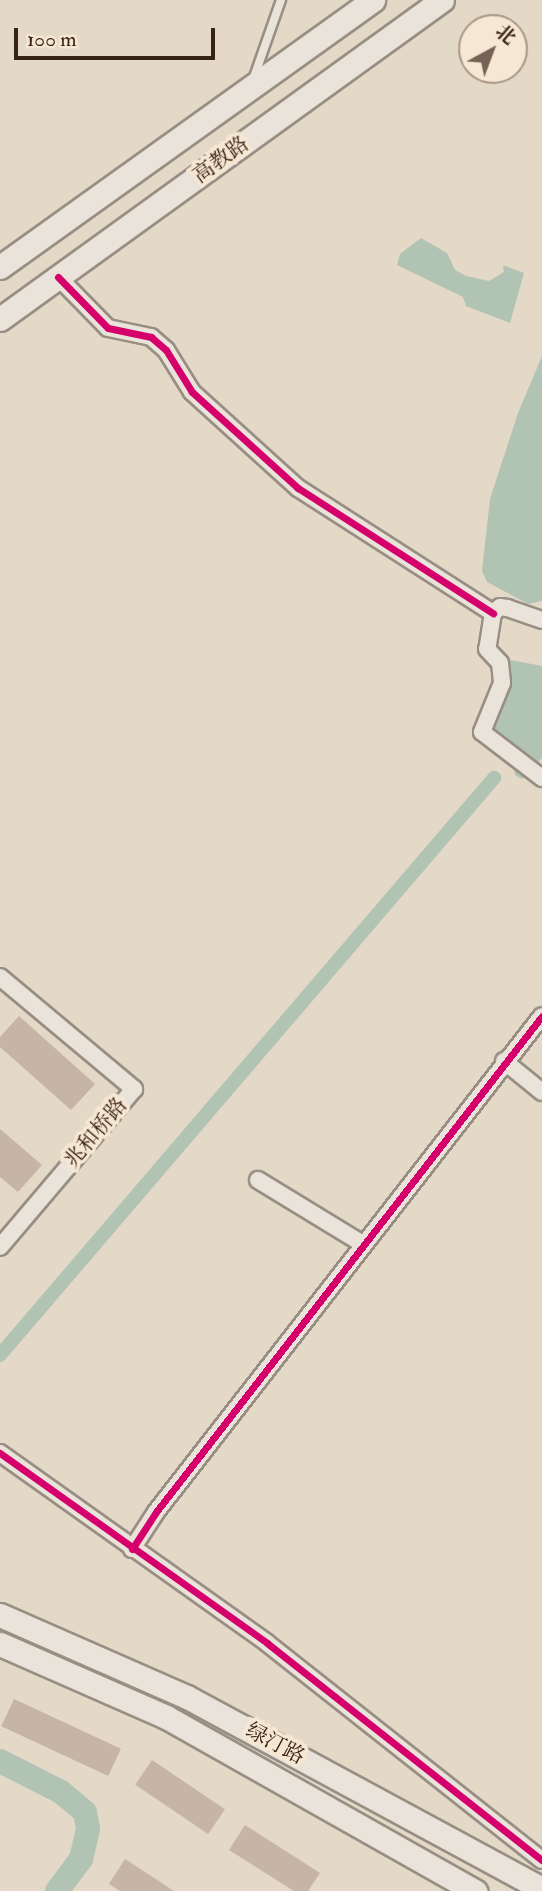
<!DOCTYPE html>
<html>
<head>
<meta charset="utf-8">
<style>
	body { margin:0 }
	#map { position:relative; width:542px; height:1891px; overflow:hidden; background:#e4d8c6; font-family:"IM FELL Double Pica","Noto Serif SC",serif }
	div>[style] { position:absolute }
	.water>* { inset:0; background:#b1c4b4 }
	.canal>* { height:14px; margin:-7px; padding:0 7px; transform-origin:7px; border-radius:7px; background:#b1c4b4 }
	.river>* { height:24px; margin:-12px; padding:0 12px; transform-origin:12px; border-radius:12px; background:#b1c4b4 }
	.building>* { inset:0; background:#c6b4a6; transform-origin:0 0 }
	.roads { filter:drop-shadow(2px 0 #988e83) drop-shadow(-2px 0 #988e83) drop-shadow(0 2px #988e83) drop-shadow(0 -2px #988e83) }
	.lane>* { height:8px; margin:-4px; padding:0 4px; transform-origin:4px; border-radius:4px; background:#e9e3da }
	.street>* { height:16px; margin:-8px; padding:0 8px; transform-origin:8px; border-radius:8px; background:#e9e3da }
	.secondary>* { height:23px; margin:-11.5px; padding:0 11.5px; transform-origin:11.5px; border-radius:11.5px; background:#e9e3da }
	.cycleway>* { height:7px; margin:-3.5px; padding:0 3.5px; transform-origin:3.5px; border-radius:3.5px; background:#d6006c }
	span { translate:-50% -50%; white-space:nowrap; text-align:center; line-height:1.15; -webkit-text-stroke:7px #f6e7d2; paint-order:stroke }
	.street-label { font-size:21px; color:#372216 }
	.north { position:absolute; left:458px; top:14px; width:70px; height:70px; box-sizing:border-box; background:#f6e7d2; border:2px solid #aa9887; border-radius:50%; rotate:41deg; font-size:19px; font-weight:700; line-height:28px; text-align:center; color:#372216 }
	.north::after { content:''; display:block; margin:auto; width:24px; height:32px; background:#746254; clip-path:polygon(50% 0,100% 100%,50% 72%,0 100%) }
	.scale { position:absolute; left:14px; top:28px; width:201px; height:32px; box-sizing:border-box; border:4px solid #372216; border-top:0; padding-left:9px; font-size:21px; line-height:24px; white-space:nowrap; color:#372216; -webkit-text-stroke:5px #f6e7d2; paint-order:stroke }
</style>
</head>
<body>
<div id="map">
	<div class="water">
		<div style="clip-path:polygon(421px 238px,447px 253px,455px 270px,466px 276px,489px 281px,504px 272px,503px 265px,524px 273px,510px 323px,466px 306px,463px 297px,397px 265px,400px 254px)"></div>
		<div style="clip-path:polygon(542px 356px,542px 601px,528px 604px,487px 582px,482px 571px,490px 499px,518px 413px)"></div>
		<div style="clip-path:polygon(506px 659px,542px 666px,542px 758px,522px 779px,515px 775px,512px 755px,490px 730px)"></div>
	</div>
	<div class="canal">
		<div style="left:0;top:1355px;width:760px;rotate:-49.43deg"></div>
	</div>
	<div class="river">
		<div style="left:0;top:1761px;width:68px;rotate:26.9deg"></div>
		<div style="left:61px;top:1792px;width:31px;rotate:40deg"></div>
		<div style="left:85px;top:1812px;width:17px;rotate:80deg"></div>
		<div style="left:88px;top:1829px;width:31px;rotate:103deg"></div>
		<div style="left:81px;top:1859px;width:40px;rotate:127deg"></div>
	</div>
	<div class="building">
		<div style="clip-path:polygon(19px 1016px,95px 1084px,71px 1110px,0 1047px,0 1037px)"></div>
		<div style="clip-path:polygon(0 1129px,42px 1165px,18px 1192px,0 1177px)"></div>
		<div style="left:14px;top:1699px;width:118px;height:30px;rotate:25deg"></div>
		<div style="left:152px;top:1760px;width:88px;height:30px;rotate:34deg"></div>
		<div style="clip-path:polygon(245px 1825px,320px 1873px,308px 1891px,294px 1891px,229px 1850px)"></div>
		<div style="clip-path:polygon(125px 1859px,174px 1891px,120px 1891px,109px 1884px)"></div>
	</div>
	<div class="roads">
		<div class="lane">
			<div style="left:254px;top:77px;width:82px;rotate:-70.7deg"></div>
		</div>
		<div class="street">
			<div style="left:58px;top:277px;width:71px;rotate:45.6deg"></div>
			<div style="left:108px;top:328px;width:44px;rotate:11.8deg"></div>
			<div style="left:151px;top:337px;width:20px;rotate:41deg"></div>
			<div style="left:166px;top:350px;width:49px;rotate:58.2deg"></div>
			<div style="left:192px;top:392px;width:143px;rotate:42.2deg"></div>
			<div style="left:298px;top:488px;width:232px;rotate:32.7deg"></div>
			<div style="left:542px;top:620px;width:36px;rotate:-161deg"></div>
			<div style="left:508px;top:608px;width:8px;rotate:-173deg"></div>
			<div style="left:500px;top:607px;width:9px;rotate:139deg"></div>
			<div style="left:493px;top:613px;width:36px;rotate:99deg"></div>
			<div style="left:487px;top:649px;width:19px;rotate:47deg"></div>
			<div style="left:500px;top:663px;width:20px;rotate:84deg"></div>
			<div style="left:502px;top:683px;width:53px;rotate:112.2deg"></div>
			<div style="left:482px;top:732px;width:76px;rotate:37.5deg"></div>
			<div style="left:0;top:977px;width:175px;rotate:39.9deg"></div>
			<div style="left:134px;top:1089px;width:207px;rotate:130.3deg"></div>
			<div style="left:504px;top:1061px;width:49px;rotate:39.2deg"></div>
			<div style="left:258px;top:1180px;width:123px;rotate:31.4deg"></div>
			<div style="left:0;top:1453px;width:328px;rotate:35.4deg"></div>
			<div style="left:267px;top:1643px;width:350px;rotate:38.3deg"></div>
			<div style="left:132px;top:1549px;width:44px;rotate:-57deg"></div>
			<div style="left:156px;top:1512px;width:628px;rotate:-52.11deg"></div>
		</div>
		<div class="secondary">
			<div style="left:0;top:267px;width:459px;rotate:-35.6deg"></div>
			<div style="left:0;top:319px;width:545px;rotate:-35.82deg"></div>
			<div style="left:0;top:1615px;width:204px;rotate:23.7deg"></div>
			<div style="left:187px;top:1697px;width:404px;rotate:28.4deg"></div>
			<div style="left:0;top:1644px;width:181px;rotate:23.7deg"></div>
			<div style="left:166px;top:1717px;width:355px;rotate:29.4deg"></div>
		</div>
	</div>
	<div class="cycleway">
		<div style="left:58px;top:277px;width:71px;rotate:45.6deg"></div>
		<div style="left:108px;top:328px;width:44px;rotate:11.8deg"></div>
		<div style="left:151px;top:337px;width:20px;rotate:41deg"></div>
		<div style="left:166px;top:350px;width:49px;rotate:58.2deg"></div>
		<div style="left:192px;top:392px;width:143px;rotate:42.2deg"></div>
		<div style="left:298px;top:488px;width:232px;rotate:32.7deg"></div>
		<div style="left:0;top:1453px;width:328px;rotate:35.4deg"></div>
		<div style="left:267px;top:1643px;width:350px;rotate:38.3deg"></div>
		<div style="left:132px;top:1549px;width:44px;rotate:-57deg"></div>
		<div style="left:156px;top:1512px;width:628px;rotate:-52.11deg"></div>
	</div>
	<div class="street-label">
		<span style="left:221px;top:160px;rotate:-36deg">高教路</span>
		<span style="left:96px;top:1133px;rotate:-50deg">兆和桥路</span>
		<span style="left:275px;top:1744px;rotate:28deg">绿汀路</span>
	</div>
	<div class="north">北</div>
	<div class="scale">100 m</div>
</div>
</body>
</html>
